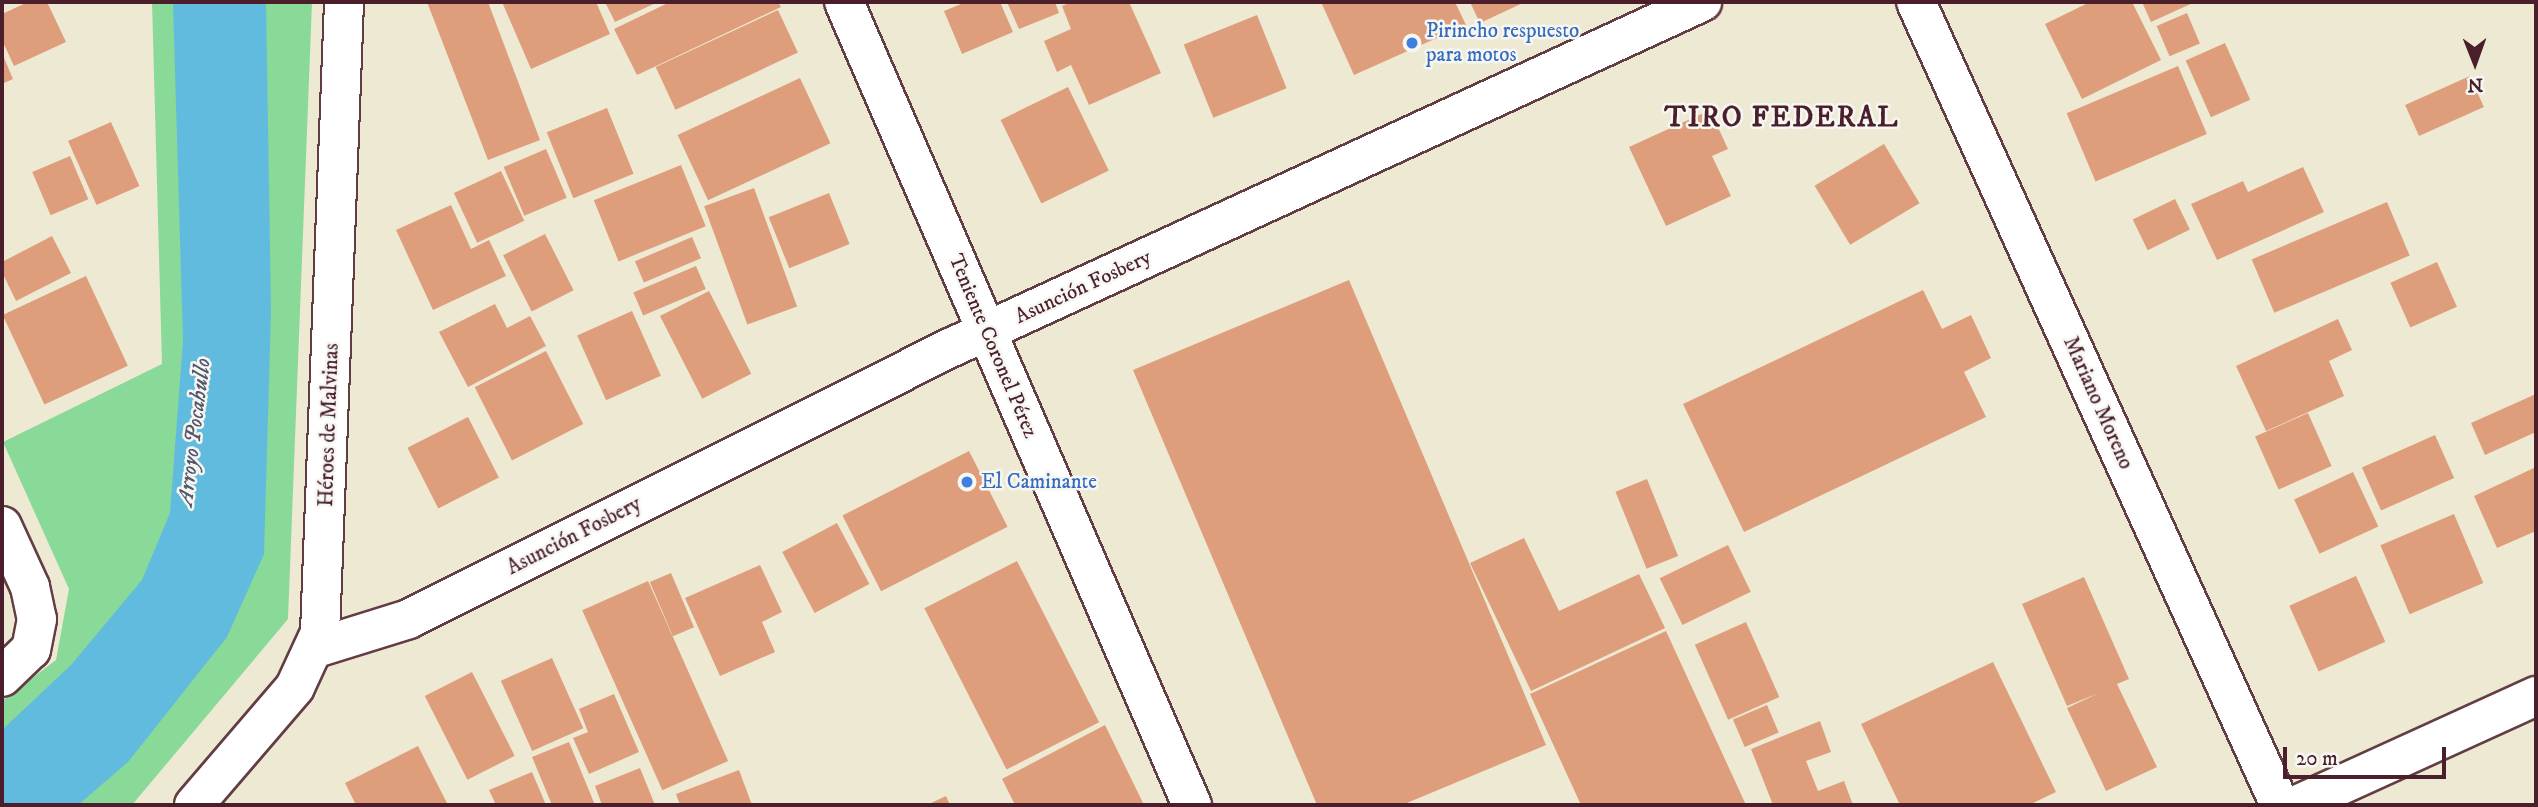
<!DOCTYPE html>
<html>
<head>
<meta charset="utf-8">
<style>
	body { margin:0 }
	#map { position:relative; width:2538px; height:807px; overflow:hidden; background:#eee9d3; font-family:"IM FELL DW Pica",serif }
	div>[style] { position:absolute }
	.green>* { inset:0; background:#89d998 }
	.water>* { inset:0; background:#60bbde }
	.building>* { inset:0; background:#de9e7c; transform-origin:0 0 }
	.roads { filter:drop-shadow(2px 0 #633d44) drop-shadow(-2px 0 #633d44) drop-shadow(0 2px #633d44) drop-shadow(0 -2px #633d44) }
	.minor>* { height:38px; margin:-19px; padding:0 19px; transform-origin:19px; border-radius:19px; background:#fff }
	.major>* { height:38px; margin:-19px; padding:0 19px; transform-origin:19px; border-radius:19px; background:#fff }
	.dots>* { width:19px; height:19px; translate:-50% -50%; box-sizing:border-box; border:4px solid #f6f6f2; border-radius:50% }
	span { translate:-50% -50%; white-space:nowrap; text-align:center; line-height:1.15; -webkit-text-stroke:5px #f6f6f2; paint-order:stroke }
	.shop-label { font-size:21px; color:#366cbe }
	.left { translate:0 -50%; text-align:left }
	.street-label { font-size:21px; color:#4a1f2b }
	.water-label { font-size:23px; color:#52566a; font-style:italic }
	.district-label { font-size:28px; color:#4a1f2b; font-weight:700; letter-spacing:2px }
	.frame { position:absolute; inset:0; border:4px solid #4a1f2b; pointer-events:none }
	.north { position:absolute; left:2440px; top:28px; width:70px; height:70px; -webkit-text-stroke:5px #f6f6f2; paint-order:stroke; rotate:179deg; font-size:19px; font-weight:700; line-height:28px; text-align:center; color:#4a1f2b }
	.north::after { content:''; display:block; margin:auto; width:24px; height:32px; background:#4a1f2b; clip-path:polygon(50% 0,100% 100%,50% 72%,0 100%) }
	.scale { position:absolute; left:2283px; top:747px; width:163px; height:32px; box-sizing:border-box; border:4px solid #4a1f2b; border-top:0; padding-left:9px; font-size:21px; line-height:24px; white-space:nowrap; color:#4a1f2b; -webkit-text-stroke:5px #f6f6f2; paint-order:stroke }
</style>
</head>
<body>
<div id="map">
	<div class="green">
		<div style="clip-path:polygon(152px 2px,312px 2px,288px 619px,132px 805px,2px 805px,2px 701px,56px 660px,69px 589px,3px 442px,162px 364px)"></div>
	</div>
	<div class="water">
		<div style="clip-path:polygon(173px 2px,266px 2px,271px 311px,264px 554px,227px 637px,128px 762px,78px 805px,2px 805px,2px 730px,71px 665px,142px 580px,170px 513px,183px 341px)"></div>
	</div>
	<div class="building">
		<div style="clip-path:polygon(28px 2px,47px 2px,66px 42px,14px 66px,2px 40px,2px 14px)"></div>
		<div style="clip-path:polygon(427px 2px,488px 2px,540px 140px,488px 160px)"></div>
		<div style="clip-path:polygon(502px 2px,596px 2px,610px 34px,531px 69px)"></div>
		<div style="clip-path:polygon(605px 2px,658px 2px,615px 22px)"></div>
		<div style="clip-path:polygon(670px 2px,778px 2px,781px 7px,637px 75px,614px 29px)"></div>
		<div style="clip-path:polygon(966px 2px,1000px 2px,1013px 32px,962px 54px,944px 11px)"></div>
		<div style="clip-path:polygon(1007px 2px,1055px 2px,1059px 13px,1019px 29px)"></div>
		<div style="clip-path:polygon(1072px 2px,1129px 2px,1161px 73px,1089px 105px,1071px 65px,1057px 72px,1044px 41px,1071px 29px,1062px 6px)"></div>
		<div style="clip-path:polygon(1321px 2px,1455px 2px,1466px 25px,1354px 75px)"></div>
		<div style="clip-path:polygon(1470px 2px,1525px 2px,1480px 23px)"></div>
		<div style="clip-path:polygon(2090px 2px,2132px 2px,2161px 60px,2082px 99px,2045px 24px)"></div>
		<div style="clip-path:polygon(2142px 2px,2195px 2px,2151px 22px)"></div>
		<div style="left:778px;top:10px;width:47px;height:135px;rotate:65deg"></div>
		<div style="left:2187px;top:13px;width:33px;height:33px;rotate:67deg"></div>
		<div style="left:1257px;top:15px;width:79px;height:79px;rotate:68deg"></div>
		<div style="left:2225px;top:43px;width:62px;height:43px;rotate:66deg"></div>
		<div style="clip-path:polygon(2px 53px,13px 79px,2px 84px)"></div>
		<div style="left:2178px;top:66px;width:74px;height:121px;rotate:67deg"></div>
		<div style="left:2470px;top:76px;width:34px;height:71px;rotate:66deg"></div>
		<div style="left:800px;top:78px;width:72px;height:135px;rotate:65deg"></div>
		<div style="left:1068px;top:87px;width:93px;height:75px;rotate:64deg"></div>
		<div style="left:607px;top:108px;width:71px;height:65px;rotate:68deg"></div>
		<div style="clip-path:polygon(1710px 110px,1728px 149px,1712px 156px,1731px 196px,1666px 226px,1629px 147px)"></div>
		<div style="left:111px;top:122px;width:70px;height:47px;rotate:66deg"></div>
		<div style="left:1884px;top:144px;width:69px;height:81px;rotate:59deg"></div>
		<div style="left:546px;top:149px;width:53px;height:46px;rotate:67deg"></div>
		<div style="left:70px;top:156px;width:47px;height:41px;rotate:67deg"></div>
		<div style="left:681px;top:165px;width:66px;height:94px;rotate:68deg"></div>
		<div style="clip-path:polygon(2303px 167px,2324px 212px,2217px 260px,2191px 204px,2243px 181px,2248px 192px)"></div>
		<div style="left:501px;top:171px;width:55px;height:52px;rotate:65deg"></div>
		<div style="left:754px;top:188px;width:126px;height:53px;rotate:70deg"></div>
		<div style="left:829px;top:193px;width:55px;height:65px;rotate:68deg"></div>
		<div style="left:2175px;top:199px;width:34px;height:47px;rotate:64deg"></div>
		<div style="left:2387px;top:202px;width:58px;height:147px;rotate:67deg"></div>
		<div style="clip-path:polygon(451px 205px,471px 249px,489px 240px,506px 276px,433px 310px,396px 230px)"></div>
		<div style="left:545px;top:234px;width:63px;height:47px;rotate:63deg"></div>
		<div style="clip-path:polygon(52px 236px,71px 273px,16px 301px,2px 272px,2px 262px)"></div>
		<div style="left:692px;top:237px;width:23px;height:62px;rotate:67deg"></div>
		<div style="left:2437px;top:262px;width:49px;height:51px;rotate:66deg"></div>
		<div style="left:696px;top:266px;width:25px;height:68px;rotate:67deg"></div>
		<div style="left:86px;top:276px;width:99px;height:92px;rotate:65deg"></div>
		<div style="clip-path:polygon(1349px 280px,1546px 745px,1402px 805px,1317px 805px,1133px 370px)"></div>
		<div style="clip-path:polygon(1923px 290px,1942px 329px,1971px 315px,1991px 358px,1964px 372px,1986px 417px,1744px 532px,1683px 404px)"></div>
		<div style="left:709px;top:291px;width:93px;height:55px;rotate:63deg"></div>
		<div style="clip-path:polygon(495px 304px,507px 328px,530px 316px,546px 346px,468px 387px,439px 332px)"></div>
		<div style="left:632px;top:311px;width:71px;height:60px;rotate:66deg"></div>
		<div style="clip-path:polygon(2338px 319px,2352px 350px,2329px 361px,2344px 396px,2266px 431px,2236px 366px)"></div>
		<div style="left:546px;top:351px;width:82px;height:80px;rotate:63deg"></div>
		<div style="clip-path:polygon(2536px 394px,2536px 432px,2485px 455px,2471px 423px)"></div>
		<div style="left:2308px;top:413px;width:58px;height:58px;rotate:66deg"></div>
		<div style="left:468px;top:417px;width:68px;height:68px;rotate:63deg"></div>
		<div style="left:2435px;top:435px;width:47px;height:80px;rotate:66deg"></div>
		<div style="left:969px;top:451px;width:85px;height:142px;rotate:63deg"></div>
		<div style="clip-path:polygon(2536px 467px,2536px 531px,2497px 548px,2474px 496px)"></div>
		<div style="left:2353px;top:472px;width:60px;height:65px;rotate:65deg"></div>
		<div style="left:1647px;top:479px;width:83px;height:34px;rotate:68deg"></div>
		<div style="left:2454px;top:514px;width:75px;height:80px;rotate:67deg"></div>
		<div style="left:837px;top:523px;width:69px;height:62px;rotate:62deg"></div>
		<div style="clip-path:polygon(1524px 538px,1559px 611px,1639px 574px,1665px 628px,1531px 691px,1470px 563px)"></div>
		<div style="left:1728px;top:545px;width:52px;height:76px;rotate:64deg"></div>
		<div style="left:1017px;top:561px;width:181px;height:104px;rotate:63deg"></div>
		<div style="clip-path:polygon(760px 565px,782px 612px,762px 622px,775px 652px,720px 676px,685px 598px)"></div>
		<div style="left:671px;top:573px;width:59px;height:23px;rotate:67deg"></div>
		<div style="left:2356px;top:576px;width:72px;height:73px;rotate:66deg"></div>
		<div style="clip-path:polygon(2084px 577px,2129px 679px,2117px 684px,2157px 767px,2106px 791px,2067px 708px,2099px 693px,2067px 706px,2022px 604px)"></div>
		<div style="left:648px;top:581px;width:197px;height:72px;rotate:66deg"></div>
		<div style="left:1746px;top:622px;width:82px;height:56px;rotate:66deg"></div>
		<div style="clip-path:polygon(1666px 631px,1746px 805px,1581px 805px,1530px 694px)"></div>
		<div style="left:552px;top:658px;width:77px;height:56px;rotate:66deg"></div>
		<div style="clip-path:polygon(1993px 662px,2056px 792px,2029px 805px,1900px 805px,1861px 724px)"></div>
		<div style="left:472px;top:672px;width:94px;height:53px;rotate:63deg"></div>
		<div style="clip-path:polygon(614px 694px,639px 752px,589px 774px,573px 738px,588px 732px,579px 709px)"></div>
		<div style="left:1767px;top:705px;width:30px;height:37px;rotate:67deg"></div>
		<div style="clip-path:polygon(1820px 721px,1831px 752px,1806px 761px,1818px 791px,1844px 781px,1853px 805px,1773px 805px,1751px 749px)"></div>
		<div style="clip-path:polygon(1105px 725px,1144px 805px,1015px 805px,1002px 779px)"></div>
		<div style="clip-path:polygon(569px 742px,595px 805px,552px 805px,532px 757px)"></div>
		<div style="clip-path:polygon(418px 746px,448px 805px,356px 805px,345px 783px)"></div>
		<div style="clip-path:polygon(640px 768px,655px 805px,602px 805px,595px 786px)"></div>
		<div style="clip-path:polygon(739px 770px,752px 805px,680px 805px,676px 794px)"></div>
		<div style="clip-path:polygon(532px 772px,546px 805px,496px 805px,489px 790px)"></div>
		<div style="clip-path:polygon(946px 796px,950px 805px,927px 805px)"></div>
	</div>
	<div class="roads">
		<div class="minor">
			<div style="left:844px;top:2px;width:875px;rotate:66.57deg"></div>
			<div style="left:1916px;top:2px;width:882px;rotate:65.62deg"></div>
			<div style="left:2px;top:526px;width:67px;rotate:65.3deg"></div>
			<div style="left:30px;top:587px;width:33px;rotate:78deg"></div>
			<div style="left:37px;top:619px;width:31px;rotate:101deg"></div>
			<div style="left:31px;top:649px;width:40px;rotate:136deg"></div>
			<div style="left:316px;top:648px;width:97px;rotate:-17.3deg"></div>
			<div style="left:409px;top:619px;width:605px;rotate:-26.61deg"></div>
			<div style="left:950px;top:348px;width:828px;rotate:-24.71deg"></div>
			<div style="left:194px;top:805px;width:155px;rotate:-49.4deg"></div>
			<div style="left:295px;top:687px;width:60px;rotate:-65.2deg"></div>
			<div style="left:320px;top:633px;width:631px;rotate:-87.82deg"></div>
		</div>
		<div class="major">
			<div style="left:2297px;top:805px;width:263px;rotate:-24.5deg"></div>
		</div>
	</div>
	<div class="dots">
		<div style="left:1412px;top:43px;background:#3f7fe0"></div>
		<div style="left:967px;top:482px;background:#3f7fe0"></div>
	</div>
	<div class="shop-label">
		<span class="left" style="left:1426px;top:43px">Pirincho respuesto<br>para motos</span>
		<span class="left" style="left:981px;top:482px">El Caminante</span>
	</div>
	<div class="street-label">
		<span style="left:1083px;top:287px;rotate:-25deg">Asunción Fosbery</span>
		<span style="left:993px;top:346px;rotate:67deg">Teniente Coronel Pérez</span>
		<span style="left:2098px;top:403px;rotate:66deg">Mariano Moreno</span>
		<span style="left:329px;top:425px;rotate:-88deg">Héroes de Malvinas</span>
		<span style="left:574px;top:536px;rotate:-27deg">Asunción Fosbery</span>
	</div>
	<div class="water-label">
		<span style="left:195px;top:432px;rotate:-83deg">Arroyo Pocahullo</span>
	</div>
	<div class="district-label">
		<span style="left:1782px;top:118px">TIRO FEDERAL</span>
	</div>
	<div class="frame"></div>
	<div class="north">N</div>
	<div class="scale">20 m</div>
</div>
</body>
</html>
